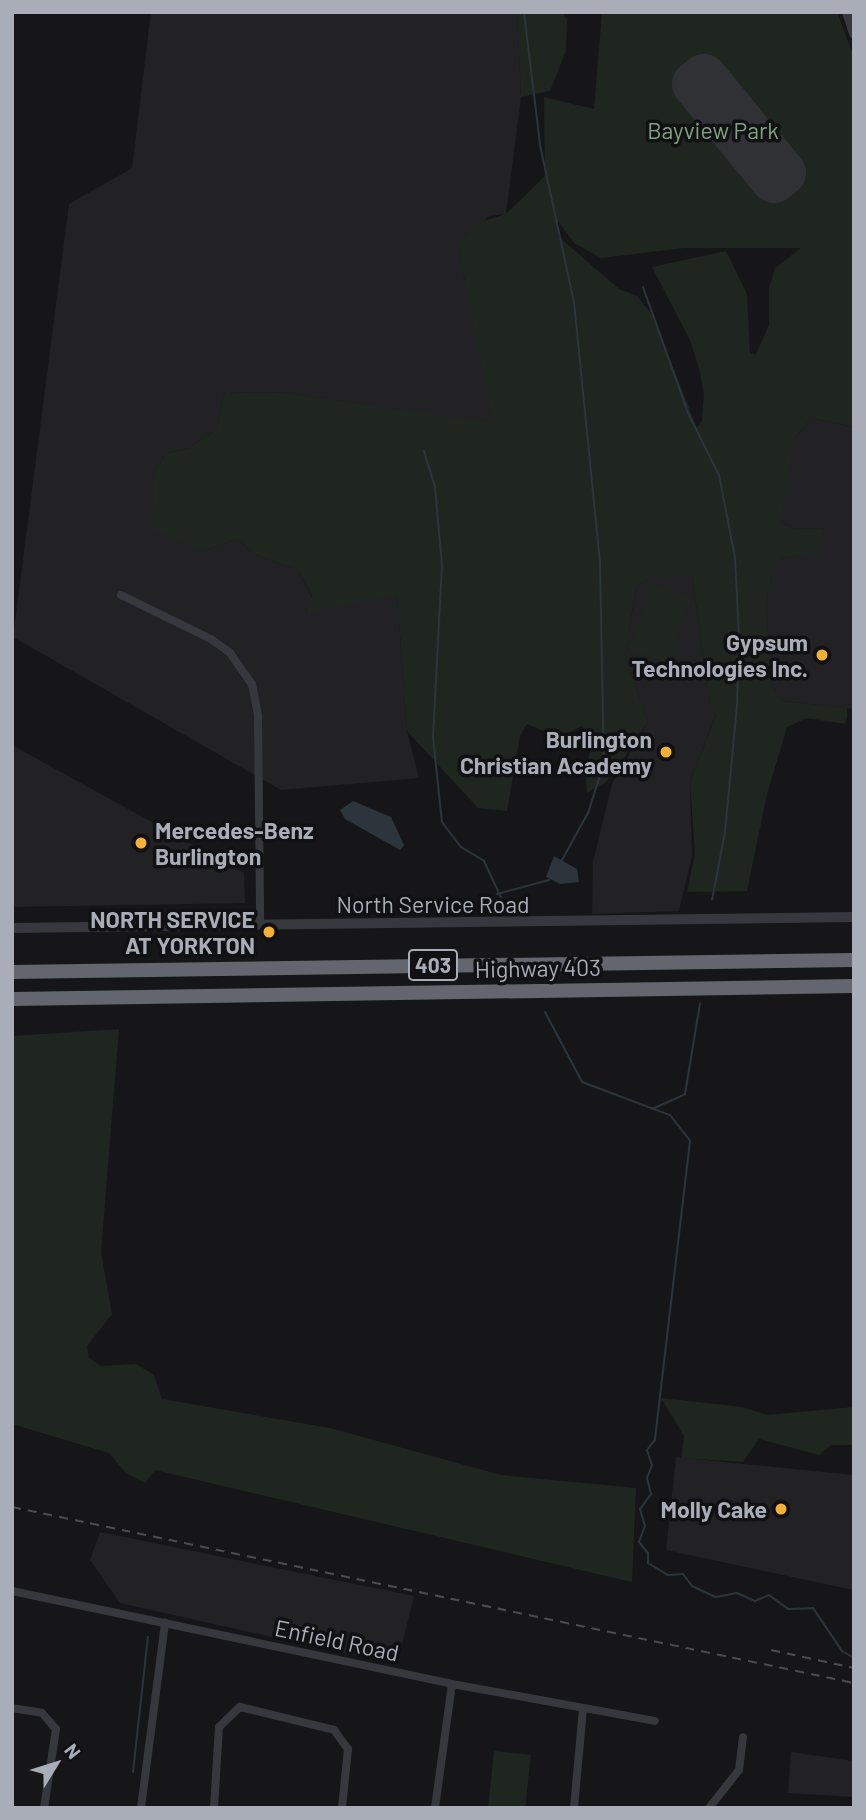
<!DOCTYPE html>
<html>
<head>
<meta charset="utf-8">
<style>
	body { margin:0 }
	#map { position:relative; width:866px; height:1820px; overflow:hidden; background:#161618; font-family:Barlow,sans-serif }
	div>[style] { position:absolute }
	.built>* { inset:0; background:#222225 }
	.green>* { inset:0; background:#1e261f; transform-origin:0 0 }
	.water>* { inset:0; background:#2c353c }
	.stream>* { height:2px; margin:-1px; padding:0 1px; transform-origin:1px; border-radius:1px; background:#2c353c }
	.runway>* { height:46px; margin:-23px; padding:0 23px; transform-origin:23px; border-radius:23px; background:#303135 }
	.minor>* { height:8px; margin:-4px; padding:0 4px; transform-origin:4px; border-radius:4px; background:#37383d }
	.tertiary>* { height:10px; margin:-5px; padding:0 5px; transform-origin:5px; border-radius:5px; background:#37383d }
	.motorway>* { height:14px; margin:-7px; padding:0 7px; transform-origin:7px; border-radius:7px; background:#63666e }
	.rail>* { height:2px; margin-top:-1px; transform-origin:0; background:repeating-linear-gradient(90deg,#4a4c52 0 9px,transparent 0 16px) }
	.dots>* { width:19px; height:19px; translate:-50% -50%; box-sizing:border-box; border:4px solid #111113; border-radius:50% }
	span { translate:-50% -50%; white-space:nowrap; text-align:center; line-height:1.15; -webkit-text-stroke:7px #111113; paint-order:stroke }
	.shield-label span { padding:2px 5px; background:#111113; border:2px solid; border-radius:5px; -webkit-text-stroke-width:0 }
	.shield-label { font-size:21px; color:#a8adb8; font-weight:700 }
	.park-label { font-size:23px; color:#7fa381 }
	.poi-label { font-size:23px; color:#a8adb8; font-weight:700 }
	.right { translate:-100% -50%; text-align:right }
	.left { translate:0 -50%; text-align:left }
	.street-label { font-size:23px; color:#a8adb8 }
	.frame { position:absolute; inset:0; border:14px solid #a8adb8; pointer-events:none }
	.north { position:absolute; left:21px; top:1729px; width:70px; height:70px; -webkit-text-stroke:5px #111113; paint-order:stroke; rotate:52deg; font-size:19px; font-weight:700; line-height:28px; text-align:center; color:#a8adb8 }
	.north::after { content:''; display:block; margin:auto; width:24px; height:32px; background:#a8adb8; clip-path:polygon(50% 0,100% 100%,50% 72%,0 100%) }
</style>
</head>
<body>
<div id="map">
	<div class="built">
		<div style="clip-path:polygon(151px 12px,517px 12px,521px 97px,506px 214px,489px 216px,458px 246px,494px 424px,288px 393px,225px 392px,216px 430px,189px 448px,165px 454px,155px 471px,156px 486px,201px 551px,237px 539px,256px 555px,298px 570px,312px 597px,305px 612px,397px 594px,407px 731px,419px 778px,281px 790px,13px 637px,69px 204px,132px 168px)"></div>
		<div style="clip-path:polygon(811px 418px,854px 427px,854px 709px,783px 701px,772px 686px,766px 604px,773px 569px,781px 558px,818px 551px,823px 528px,795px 529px,780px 522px,779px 512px,794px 439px)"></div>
		<div style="clip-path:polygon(655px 575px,692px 575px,710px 706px,716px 714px,690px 782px,692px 855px,679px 911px,592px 914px,593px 862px,612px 784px,648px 722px,625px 657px,636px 586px)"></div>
		<div style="clip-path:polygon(12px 745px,244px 873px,245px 903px,12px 907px)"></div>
		<div style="clip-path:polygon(676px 1457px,854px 1475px,853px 1590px,666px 1550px)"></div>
		<div style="clip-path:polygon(100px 1532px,414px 1596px,397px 1665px,120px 1603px,90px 1560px)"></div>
		<div style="clip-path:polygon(791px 1752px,854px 1761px,854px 1797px,788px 1793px)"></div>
	</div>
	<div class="green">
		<div style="clip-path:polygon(517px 12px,562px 12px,567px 19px,566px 51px,550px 91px,521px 97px)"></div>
		<div style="clip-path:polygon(evenodd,602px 12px,837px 12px,854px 57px,854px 427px,811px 418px,794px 439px,780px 522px,795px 529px,824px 528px,818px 552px,781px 558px,773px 570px,766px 604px,772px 686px,783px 701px,847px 708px,847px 717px,845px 724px,807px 718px,787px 727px,767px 794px,747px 891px,687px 892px,695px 854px,690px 782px,716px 715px,710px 706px,692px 575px,655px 575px,636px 586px,625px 657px,648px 722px,622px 761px,606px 782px,587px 793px,585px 770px,594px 738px,581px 726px,549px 743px,544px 731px,527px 724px,520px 736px,507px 811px,478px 808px,407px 731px,397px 595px,305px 613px,312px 596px,298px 570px,256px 555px,237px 539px,201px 551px,151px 528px,155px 471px,165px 454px,189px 448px,216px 430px,225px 392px,288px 393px,493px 423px,458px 246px,475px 224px,506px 214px,545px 176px,544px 97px,594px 109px,602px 12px,558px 221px,574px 243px,601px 258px,684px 248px,801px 248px,775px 268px,769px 288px,769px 325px,756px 354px,750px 354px,747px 294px,726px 251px,652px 267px,690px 340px,700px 372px,704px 395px,702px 420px,697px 428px,653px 316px,637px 296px,619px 289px,558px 236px,558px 221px)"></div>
		<div style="left:653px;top:584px;width:42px;height:69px;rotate:21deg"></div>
		<div style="clip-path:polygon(119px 1029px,101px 1252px,112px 1314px,87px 1346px,89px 1358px,101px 1366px,136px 1364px,154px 1375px,162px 1399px,330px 1428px,501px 1475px,636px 1488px,632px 1582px,155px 1470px,145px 1483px,126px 1473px,109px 1453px,12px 1424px,12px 1036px)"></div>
		<div style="clip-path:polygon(661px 1398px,742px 1407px,767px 1415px,854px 1407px,854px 1445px,831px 1445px,819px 1455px,759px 1439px,743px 1462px,681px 1458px,684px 1436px)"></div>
		<div style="left:494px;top:1751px;width:37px;height:57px;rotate:6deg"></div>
	</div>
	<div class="water">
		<div style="clip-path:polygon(353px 801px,391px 817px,404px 845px,400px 850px,345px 819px,340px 810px)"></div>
		<div style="clip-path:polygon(554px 856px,577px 869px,579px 882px,560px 884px,546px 877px)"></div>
	</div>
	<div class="stream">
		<div style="left:524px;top:12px;width:134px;rotate:83.1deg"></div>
		<div style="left:540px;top:145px;width:161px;rotate:77.8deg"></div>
		<div style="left:574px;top:302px;width:262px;rotate:84.3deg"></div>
		<div style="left:600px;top:563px;width:200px;rotate:88.9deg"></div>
		<div style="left:604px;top:763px;width:52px;rotate:107.7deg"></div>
		<div style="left:588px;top:813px;width:54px;rotate:119deg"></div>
		<div style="left:643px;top:287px;width:134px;rotate:70.3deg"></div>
		<div style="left:688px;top:413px;width:69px;rotate:63.4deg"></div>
		<div style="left:719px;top:475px;width:84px;rotate:79deg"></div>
		<div style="left:735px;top:557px;width:78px;rotate:87.1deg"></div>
		<div style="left:739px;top:635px;width:70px;rotate:91.6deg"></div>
		<div style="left:737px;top:705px;width:128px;rotate:95.4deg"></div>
		<div style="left:725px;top:832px;width:69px;rotate:100.8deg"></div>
		<div style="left:424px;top:451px;width:38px;rotate:73deg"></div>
		<div style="left:435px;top:487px;width:78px;rotate:84.9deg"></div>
		<div style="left:442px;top:565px;width:172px;rotate:93deg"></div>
		<div style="left:433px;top:737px;width:85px;rotate:84deg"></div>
		<div style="left:442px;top:822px;width:31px;rotate:53deg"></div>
		<div style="left:461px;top:847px;width:27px;rotate:31deg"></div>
		<div style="left:484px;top:861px;width:52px;rotate:64.9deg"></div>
		<div style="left:497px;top:894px;width:54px;rotate:-15.1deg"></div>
		<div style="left:545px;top:1012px;width:79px;rotate:62.1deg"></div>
		<div style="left:582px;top:1082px;width:94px;rotate:20.6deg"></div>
		<div style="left:670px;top:1115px;width:33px;rotate:52deg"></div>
		<div style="left:690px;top:1141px;width:301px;rotate:96.7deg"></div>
		<div style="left:655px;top:1440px;width:13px;rotate:129deg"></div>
		<div style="left:647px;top:1450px;width:16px;rotate:72deg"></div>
		<div style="left:652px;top:1465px;width:14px;rotate:111deg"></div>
		<div style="left:647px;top:1478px;width:16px;rotate:76deg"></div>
		<div style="left:651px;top:1494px;width:19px;rotate:126deg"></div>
		<div style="left:640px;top:1509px;width:18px;rotate:74deg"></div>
		<div style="left:645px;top:1526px;width:17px;rotate:111deg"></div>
		<div style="left:639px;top:1542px;width:14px;rotate:51deg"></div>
		<div style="left:648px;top:1553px;width:10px;rotate:90deg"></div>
		<div style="left:648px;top:1563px;width:23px;rotate:31deg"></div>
		<div style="left:668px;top:1575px;width:15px;rotate:-4deg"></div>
		<div style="left:683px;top:1574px;width:15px;rotate:53deg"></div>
		<div style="left:692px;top:1586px;width:26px;rotate:25deg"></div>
		<div style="left:716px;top:1597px;width:21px;rotate:-11deg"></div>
		<div style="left:737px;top:1593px;width:20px;rotate:24deg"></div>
		<div style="left:755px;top:1601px;width:15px;rotate:-23deg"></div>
		<div style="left:769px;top:1595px;width:24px;rotate:36deg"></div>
		<div style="left:788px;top:1609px;width:25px;rotate:-2deg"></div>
		<div style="left:813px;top:1608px;width:52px;rotate:56deg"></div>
		<div style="left:842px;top:1651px;width:14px;rotate:30deg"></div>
		<div style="left:652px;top:1109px;width:36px;rotate:-24deg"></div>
		<div style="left:685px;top:1094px;width:92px;rotate:-80.6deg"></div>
		<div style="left:133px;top:1772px;width:136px;rotate:-83.7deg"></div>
	</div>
	<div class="runway">
		<div style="left:704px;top:77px;width:124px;rotate:50.5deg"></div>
		<div style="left:783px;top:173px;width:11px;rotate:142deg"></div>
		<div style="left:774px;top:180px;width:124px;rotate:-129.5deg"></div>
		<div style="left:695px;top:84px;width:11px;rotate:-38deg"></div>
	</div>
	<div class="minor">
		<div style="left:121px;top:595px;width:100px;rotate:26.1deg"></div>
		<div style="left:211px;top:639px;width:24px;rotate:36deg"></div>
		<div style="left:230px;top:653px;width:38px;rotate:55deg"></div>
		<div style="left:252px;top:684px;width:33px;rotate:79deg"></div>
		<div style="left:258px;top:716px;width:208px;rotate:89.4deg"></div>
		<div style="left:12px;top:1591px;width:450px;rotate:11.9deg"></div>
		<div style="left:452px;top:1684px;width:206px;rotate:10.3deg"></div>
		<div style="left:12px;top:1708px;width:30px;rotate:9deg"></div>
		<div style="left:42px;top:1713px;width:21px;rotate:49deg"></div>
		<div style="left:56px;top:1729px;width:80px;rotate:98.6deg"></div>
		<div style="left:141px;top:1808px;width:187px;rotate:-82.6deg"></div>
		<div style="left:214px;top:1808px;width:81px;rotate:-86.5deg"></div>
		<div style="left:219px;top:1727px;width:29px;rotate:-44deg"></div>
		<div style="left:240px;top:1707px;width:97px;rotate:13.7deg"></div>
		<div style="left:334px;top:1730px;width:24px;rotate:54deg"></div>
		<div style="left:348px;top:1749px;width:59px;rotate:95.8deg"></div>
		<div style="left:435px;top:1808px;width:125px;rotate:-82.2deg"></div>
		<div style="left:574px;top:1808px;width:99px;rotate:-84.8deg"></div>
		<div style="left:709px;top:1808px;width:48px;rotate:-51.7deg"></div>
		<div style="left:739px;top:1770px;width:33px;rotate:-83deg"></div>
	</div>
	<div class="tertiary">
		<div style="left:847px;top:12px;width:23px;rotate:72deg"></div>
		<div style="left:12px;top:928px;width:842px;rotate:-0.75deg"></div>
	</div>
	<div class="motorway">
		<div style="left:12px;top:972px;width:842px;rotate:-0.82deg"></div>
		<div style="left:12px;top:999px;width:842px;rotate:-0.88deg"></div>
	</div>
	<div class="rail">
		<div style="left:12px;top:1507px;width:860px;rotate:11.81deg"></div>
		<div style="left:771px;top:1650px;width:85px;rotate:12.2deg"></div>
	</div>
	<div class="dots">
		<div style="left:822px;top:655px;background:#f2b134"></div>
		<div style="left:666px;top:752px;background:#f2b134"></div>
		<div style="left:141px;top:843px;background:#f2b134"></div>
		<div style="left:269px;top:932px;background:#f2b134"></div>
		<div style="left:781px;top:1509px;background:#f2b134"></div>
	</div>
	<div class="shield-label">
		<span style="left:433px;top:965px">403</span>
	</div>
	<div class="park-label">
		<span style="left:713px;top:130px">Bayview Park</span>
	</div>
	<div class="poi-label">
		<span class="right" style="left:808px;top:655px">Gypsum<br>Technologies Inc.</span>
		<span class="right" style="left:652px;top:752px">Burlington<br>Christian Academy</span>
		<span class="left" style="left:155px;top:843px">Mercedes-Benz<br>Burlington</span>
		<span class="right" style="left:255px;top:932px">NORTH SERVICE<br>AT YORKTON</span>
		<span class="right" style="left:767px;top:1509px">Molly Cake</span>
	</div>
	<div class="street-label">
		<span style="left:433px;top:904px">North Service Road</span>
		<span style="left:538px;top:968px;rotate:-1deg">Highway 403</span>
		<span style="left:337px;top:1640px;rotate:12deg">Enfield Road</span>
	</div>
	<div class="frame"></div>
	<div class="north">N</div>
</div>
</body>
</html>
